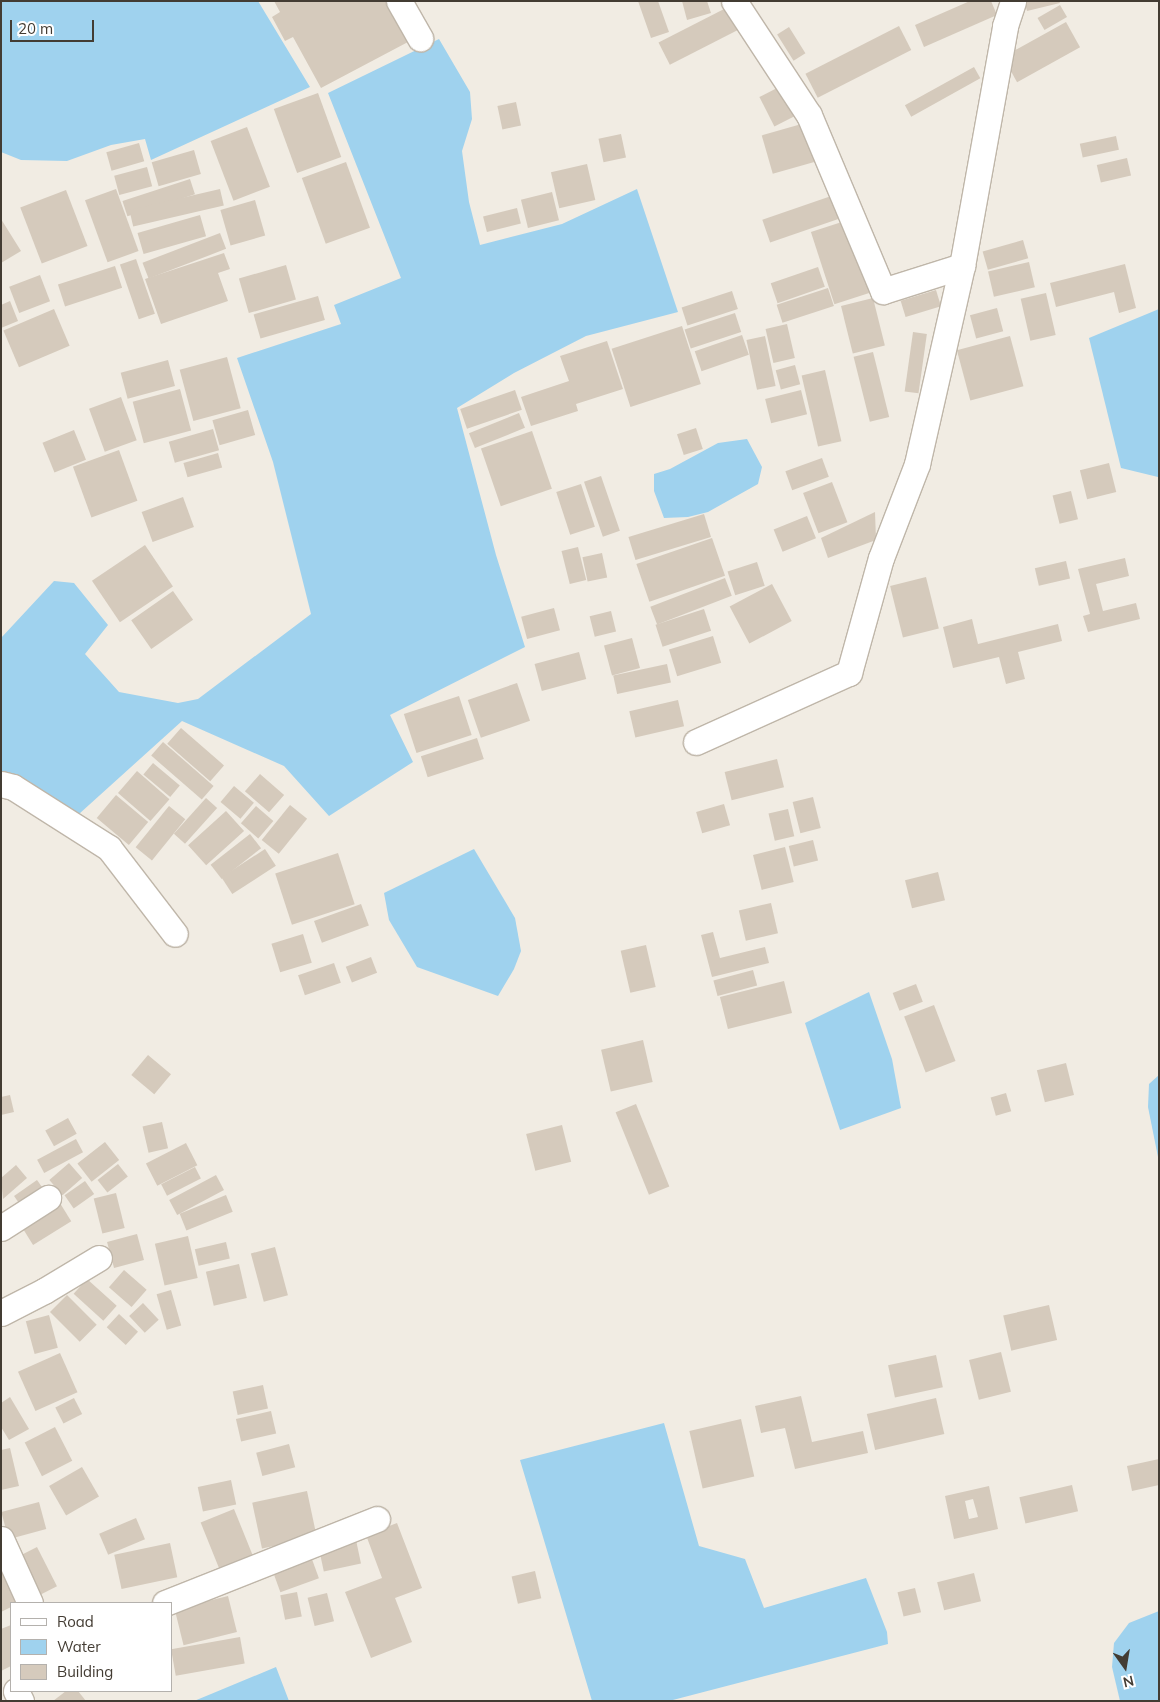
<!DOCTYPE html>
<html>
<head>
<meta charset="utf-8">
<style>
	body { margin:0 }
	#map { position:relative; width:1160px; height:1702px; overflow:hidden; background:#f1ece3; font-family:Mulish,sans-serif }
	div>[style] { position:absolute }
	.water>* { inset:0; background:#9fd2ee }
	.building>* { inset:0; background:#d5cabc; transform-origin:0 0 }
	.roads { filter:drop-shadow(1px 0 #bfb6a9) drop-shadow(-1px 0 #bfb6a9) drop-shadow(0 1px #bfb6a9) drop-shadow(0 -1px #bfb6a9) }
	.minor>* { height:25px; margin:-12.5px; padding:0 12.5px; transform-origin:12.5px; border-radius:12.5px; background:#fff }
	span { translate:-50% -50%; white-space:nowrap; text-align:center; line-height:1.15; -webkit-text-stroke:4px #fff; paint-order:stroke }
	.frame { position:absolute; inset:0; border:2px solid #433c33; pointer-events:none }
	.legend { position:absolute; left:10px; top:1602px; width:162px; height:90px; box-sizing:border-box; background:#fff; border:1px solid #b4b1ad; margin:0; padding:6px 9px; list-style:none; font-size:15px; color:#433c33 }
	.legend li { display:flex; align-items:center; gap:10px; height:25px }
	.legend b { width:25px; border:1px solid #b4b1ad }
	.north { position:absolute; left:1100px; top:1642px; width:50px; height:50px; -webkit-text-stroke:4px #fff; paint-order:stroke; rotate:167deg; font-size:14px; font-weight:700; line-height:20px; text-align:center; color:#433c33 }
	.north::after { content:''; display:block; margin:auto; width:18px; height:22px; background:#433c33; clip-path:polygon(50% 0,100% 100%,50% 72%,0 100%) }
	.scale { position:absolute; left:10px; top:20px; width:84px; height:22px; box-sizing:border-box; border:2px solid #433c33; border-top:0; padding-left:6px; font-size:15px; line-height:18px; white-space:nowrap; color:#433c33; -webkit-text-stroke:4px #fff; paint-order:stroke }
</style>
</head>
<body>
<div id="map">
	<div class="water">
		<div style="clip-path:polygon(1px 1px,258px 1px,310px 87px,151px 160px,145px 139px,111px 145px,67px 161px,21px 160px,1px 152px)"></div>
		<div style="clip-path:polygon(439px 39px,470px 92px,472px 119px,462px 151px,469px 202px,480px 245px,562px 224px,637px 189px,678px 312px,586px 336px,514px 373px,457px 408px,496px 555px,525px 647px,390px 715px,413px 762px,329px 816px,284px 766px,182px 721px,79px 814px,1px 774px,1px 638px,54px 581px,74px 583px,108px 625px,85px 654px,119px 692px,178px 703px,198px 699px,311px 614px,273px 462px,237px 358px,341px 324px,334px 305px,401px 278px,328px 93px)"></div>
		<div style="clip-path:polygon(1159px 309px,1159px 477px,1158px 477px,1121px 468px,1089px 338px)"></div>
		<div style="clip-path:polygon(747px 439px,762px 467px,758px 484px,708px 512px,688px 517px,664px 518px,654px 491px,654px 474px,670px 469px,718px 443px)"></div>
		<div style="clip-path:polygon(474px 849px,515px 918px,521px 951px,514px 969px,498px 996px,417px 967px,389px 920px,384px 893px)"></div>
		<div style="clip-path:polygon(869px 992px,892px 1059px,901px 1108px,840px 1130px,805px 1023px)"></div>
		<div style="clip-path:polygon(1159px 1075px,1159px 1162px,1148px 1107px,1149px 1084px)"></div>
		<div style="clip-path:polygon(664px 1423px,699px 1546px,745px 1559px,764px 1608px,866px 1578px,887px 1632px,888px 1644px,669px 1701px,592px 1701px,520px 1460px)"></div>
		<div style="clip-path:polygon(1159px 1611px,1159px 1701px,1120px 1701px,1112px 1667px,1114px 1643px,1129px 1623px)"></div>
		<div style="clip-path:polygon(276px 1667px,289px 1701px,194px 1701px,211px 1694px)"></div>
	</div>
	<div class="building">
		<div style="clip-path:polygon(274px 1px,386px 1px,408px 42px,321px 88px,293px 37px,285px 41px,272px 17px,280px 12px)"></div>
		<div style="clip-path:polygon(638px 1px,658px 1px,669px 32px,651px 38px)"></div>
		<div style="clip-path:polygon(682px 1px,707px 1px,711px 13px,687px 20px)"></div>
		<div style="clip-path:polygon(970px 1px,991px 1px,997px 15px,924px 47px,915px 25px)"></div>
		<div style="clip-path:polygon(1024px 1px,1059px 1px,1060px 3px,1027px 11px)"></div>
		<div style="left:1060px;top:5px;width:14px;height:26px;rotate:60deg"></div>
		<div style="left:728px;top:7px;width:25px;height:78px;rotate:63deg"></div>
		<div style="left:1066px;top:22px;width:29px;height:72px;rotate:61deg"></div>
		<div style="left:899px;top:26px;width:27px;height:105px;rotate:63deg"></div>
		<div style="left:789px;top:27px;width:31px;height:14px;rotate:58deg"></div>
		<div style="left:974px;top:67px;width:13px;height:79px;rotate:61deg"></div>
		<div style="left:779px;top:87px;width:33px;height:22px;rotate:63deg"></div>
		<div style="left:318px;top:93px;width:68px;height:47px;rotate:70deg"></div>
		<div style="left:516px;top:102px;width:24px;height:19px;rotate:78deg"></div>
		<div style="left:805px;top:123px;width:40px;height:45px;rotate:74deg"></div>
		<div style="left:247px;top:127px;width:64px;height:39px;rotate:69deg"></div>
		<div style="left:621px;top:134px;width:24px;height:23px;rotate:78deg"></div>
		<div style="left:1116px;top:136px;width:14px;height:37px;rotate:78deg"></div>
		<div style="left:139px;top:143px;width:19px;height:34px;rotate:74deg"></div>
		<div style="left:194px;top:150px;width:25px;height:44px;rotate:74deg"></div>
		<div style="left:1127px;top:158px;width:18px;height:31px;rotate:77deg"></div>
		<div style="left:346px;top:162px;width:70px;height:47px;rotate:70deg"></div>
		<div style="left:587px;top:164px;width:37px;height:37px;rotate:77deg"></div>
		<div style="left:147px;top:167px;width:20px;height:34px;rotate:75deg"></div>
		<div style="left:190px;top:179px;width:16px;height:71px;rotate:72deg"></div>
		<div style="left:116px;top:189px;width:66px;height:33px;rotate:70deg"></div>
		<div style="left:220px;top:189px;width:17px;height:93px;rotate:77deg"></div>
		<div style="left:66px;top:190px;width:60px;height:49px;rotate:69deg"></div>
		<div style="left:552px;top:192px;width:29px;height:32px;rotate:76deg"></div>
		<div style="left:837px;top:194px;width:24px;height:79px;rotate:71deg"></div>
		<div style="left:255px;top:200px;width:37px;height:36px;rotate:74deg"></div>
		<div style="left:517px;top:208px;width:16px;height:35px;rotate:76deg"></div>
		<div style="left:200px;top:215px;width:22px;height:65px;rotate:74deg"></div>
		<div style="clip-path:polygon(1px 219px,21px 251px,1px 263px)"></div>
		<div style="left:848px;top:220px;width:76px;height:39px;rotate:72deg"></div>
		<div style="left:220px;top:233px;width:17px;height:83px;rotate:69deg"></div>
		<div style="left:1023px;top:240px;width:19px;height:42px;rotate:74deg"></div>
		<div style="clip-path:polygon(224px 253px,230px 269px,218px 273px,228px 301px,161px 324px,145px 279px)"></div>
		<div style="left:136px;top:259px;width:58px;height:17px;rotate:71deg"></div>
		<div style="left:1029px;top:262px;width:26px;height:42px;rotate:77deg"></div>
		<div style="clip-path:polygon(1125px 264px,1136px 308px,1119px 313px,1114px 292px,1056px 307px,1050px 283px)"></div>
		<div style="left:286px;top:265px;width:36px;height:49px;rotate:74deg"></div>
		<div style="left:115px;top:266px;width:23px;height:60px;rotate:72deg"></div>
		<div style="left:818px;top:267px;width:21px;height:50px;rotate:71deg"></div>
		<div style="left:40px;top:275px;width:28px;height:33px;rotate:69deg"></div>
		<div style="left:828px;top:288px;width:19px;height:54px;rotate:72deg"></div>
		<div style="left:936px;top:290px;width:17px;height:37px;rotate:73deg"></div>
		<div style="left:732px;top:291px;width:19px;height:53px;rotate:72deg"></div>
		<div style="left:1046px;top:293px;width:43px;height:26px;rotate:77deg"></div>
		<div style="left:318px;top:296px;width:25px;height:67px;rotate:74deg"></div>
		<div style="left:873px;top:298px;width:49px;height:33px;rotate:76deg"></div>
		<div style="clip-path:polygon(10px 301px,18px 321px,1px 328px,1px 305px)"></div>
		<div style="left:997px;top:308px;width:24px;height:28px;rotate:75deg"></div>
		<div style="left:54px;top:309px;width:40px;height:55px;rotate:67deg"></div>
		<div style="left:735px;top:313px;width:20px;height:53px;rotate:72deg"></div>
		<div style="left:787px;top:324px;width:35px;height:22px;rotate:77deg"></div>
		<div style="left:682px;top:326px;width:61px;height:74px;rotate:72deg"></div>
		<div style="left:913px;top:332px;width:14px;height:60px;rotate:8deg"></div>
		<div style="left:742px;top:335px;width:21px;height:50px;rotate:71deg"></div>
		<div style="left:765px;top:336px;width:51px;height:19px;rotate:78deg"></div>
		<div style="left:1010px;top:336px;width:52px;height:55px;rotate:75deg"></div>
		<div style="clip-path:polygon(607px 341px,623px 389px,576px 404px,578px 411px,531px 426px,521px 397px,569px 381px,560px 356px)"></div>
		<div style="left:873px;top:352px;width:67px;height:20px;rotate:76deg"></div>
		<div style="left:227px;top:357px;width:53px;height:49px;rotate:75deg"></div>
		<div style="left:168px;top:360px;width:27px;height:49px;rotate:75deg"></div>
		<div style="left:795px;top:365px;width:20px;height:20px;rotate:75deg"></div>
		<div style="left:825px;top:370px;width:73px;height:24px;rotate:77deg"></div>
		<div style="left:180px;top:389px;width:43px;height:49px;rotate:75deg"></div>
		<div style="left:515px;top:390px;width:21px;height:58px;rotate:71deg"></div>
		<div style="left:801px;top:390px;width:25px;height:37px;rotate:76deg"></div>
		<div style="left:121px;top:397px;width:46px;height:34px;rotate:70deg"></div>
		<div style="left:248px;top:410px;width:26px;height:37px;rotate:74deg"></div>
		<div style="left:519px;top:413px;width:16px;height:54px;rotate:68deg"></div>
		<div style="left:696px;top:428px;width:22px;height:20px;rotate:72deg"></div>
		<div style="left:213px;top:429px;width:22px;height:46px;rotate:74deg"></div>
		<div style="left:74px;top:430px;width:32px;height:34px;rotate:68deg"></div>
		<div style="left:532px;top:431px;width:61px;height:54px;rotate:71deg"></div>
		<div style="left:119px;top:450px;width:54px;height:49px;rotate:70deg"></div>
		<div style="left:218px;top:453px;width:15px;height:36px;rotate:74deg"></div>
		<div style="left:822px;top:458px;width:20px;height:39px;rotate:70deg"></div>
		<div style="left:1109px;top:463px;width:30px;height:30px;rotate:76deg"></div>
		<div style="left:601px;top:476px;width:58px;height:18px;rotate:71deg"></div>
		<div style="left:832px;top:482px;width:43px;height:31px;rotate:69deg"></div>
		<div style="left:581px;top:484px;width:45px;height:26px;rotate:72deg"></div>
		<div style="left:1071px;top:491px;width:29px;height:19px;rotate:76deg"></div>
		<div style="left:183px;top:497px;width:32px;height:44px;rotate:70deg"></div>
		<div style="clip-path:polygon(875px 512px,876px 540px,828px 558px,821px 538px)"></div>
		<div style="left:704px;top:514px;width:24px;height:79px;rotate:73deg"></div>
		<div style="left:807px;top:516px;width:24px;height:36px;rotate:68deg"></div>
		<div style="left:712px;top:538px;width:40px;height:80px;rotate:71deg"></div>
		<div style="left:145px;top:545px;width:50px;height:64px;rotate:56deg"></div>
		<div style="left:578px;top:547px;width:34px;height:17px;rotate:76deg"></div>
		<div style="left:602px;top:553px;width:25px;height:20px;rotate:78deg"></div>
		<div style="clip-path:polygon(1125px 558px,1129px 576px,1096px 584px,1103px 611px,1136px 603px,1140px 619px,1088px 632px,1083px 616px,1090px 614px,1078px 569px)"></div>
		<div style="left:1066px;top:561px;width:18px;height:32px;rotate:77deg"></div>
		<div style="left:757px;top:562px;width:25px;height:31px;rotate:72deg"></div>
		<div style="left:926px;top:577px;width:53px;height:37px;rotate:76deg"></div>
		<div style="left:725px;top:578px;width:19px;height:80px;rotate:69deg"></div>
		<div style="left:772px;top:584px;width:42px;height:48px;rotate:62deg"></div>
		<div style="left:173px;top:591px;width:35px;height:51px;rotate:55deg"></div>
		<div style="left:554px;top:608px;width:23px;height:34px;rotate:75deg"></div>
		<div style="left:704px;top:609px;width:23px;height:51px;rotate:72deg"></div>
		<div style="left:611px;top:611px;width:21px;height:22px;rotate:76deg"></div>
		<div style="clip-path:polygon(972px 619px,978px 644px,1058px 624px,1062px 641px,1018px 652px,1025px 679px,1006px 684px,999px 657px,953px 668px,943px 627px)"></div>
		<div style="left:713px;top:636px;width:28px;height:46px;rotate:73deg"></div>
		<div style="left:632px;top:638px;width:31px;height:29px;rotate:75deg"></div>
		<div style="left:579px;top:652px;width:28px;height:46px;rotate:75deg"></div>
		<div style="left:667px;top:664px;width:19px;height:55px;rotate:78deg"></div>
		<div style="left:517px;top:683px;width:40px;height:52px;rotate:71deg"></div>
		<div style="left:459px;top:696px;width:41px;height:58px;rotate:72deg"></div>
		<div style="left:678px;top:700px;width:27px;height:50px;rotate:77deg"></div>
		<div style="left:181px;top:728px;width:57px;height:21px;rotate:41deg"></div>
		<div style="left:477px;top:738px;width:22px;height:59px;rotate:72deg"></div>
		<div style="left:163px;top:742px;width:67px;height:18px;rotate:41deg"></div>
		<div style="left:777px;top:759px;width:29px;height:54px;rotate:76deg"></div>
		<div style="left:153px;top:763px;width:35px;height:15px;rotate:40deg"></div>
		<div style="left:137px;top:771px;width:43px;height:29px;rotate:41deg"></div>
		<div style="left:260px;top:774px;width:32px;height:23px;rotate:41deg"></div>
		<div style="left:234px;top:786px;width:26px;height:21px;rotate:40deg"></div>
		<div style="left:116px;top:795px;width:42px;height:30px;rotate:40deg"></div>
		<div style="left:813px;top:797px;width:32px;height:21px;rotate:76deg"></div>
		<div style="left:206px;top:798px;width:15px;height:48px;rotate:42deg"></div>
		<div style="left:724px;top:804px;width:22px;height:29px;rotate:74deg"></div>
		<div style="left:290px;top:805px;width:22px;height:45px;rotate:39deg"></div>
		<div style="left:169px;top:806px;width:21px;height:53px;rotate:39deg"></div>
		<div style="left:256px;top:806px;width:23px;height:23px;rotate:41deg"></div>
		<div style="left:788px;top:809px;width:28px;height:20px;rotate:77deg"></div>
		<div style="left:226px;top:811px;width:27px;height:51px;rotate:48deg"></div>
		<div style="left:250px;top:834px;width:18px;height:50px;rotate:52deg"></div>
		<div style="left:813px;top:840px;width:21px;height:25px;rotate:76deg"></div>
		<div style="left:785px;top:847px;width:36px;height:33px;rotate:76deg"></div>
		<div style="left:265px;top:849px;width:20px;height:52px;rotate:57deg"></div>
		<div style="left:338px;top:853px;width:54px;height:66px;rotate:72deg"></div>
		<div style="left:938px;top:872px;width:29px;height:34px;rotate:76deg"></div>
		<div style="left:771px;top:903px;width:31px;height:33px;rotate:77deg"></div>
		<div style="left:361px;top:904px;width:23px;height:50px;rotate:70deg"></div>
		<div style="clip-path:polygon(713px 932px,720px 958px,765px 947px,769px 963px,712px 977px,701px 935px)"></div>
		<div style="left:303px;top:934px;width:30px;height:33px;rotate:73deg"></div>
		<div style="left:646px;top:945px;width:43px;height:26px;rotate:77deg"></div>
		<div style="left:371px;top:957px;width:17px;height:27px;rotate:69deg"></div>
		<div style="left:334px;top:963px;width:21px;height:38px;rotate:71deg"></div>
		<div style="left:753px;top:970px;width:16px;height:41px;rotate:75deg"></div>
		<div style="left:784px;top:981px;width:33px;height:66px;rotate:76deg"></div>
		<div style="left:916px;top:984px;width:19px;height:25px;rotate:69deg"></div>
		<div style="left:934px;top:1005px;width:60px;height:32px;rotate:69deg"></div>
		<div style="left:643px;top:1040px;width:43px;height:43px;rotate:77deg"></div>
		<div style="left:148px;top:1055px;width:30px;height:26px;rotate:40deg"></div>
		<div style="left:1066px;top:1063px;width:33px;height:30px;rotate:76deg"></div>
		<div style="left:1006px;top:1093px;width:19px;height:16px;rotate:74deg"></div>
		<div style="clip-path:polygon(10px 1095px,14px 1112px,1px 1115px,1px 1097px)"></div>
		<div style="left:636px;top:1104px;width:89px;height:22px;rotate:68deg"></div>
		<div style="left:68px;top:1118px;width:18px;height:26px;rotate:61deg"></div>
		<div style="left:162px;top:1122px;width:27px;height:20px;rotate:77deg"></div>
		<div style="left:562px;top:1125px;width:38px;height:37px;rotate:76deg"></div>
		<div style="left:76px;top:1139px;width:15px;height:44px;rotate:62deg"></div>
		<div style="left:105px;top:1142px;width:23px;height:35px;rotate:52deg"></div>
		<div style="left:186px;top:1143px;width:25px;height:45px;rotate:63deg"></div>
		<div style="left:69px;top:1163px;width:20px;height:26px;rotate:49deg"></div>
		<div style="left:118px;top:1164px;width:16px;height:26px;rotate:52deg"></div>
		<div style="clip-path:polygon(16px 1165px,27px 1178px,3px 1199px,1px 1178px)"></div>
		<div style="left:195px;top:1167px;width:13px;height:38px;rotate:63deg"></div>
		<div style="left:216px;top:1175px;width:17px;height:53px;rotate:62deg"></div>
		<div style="left:37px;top:1180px;width:16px;height:28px;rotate:55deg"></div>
		<div style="left:85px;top:1181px;width:16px;height:25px;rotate:55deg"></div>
		<div style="left:116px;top:1193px;width:36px;height:23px;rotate:76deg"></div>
		<div style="left:226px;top:1195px;width:18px;height:50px;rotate:68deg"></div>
		<div style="left:58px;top:1200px;width:25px;height:45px;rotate:58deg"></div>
		<div style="left:137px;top:1234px;width:27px;height:31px;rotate:75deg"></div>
		<div style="left:188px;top:1236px;width:43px;height:34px;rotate:77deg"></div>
		<div style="left:226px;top:1242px;width:17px;height:32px;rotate:77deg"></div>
		<div style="left:275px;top:1247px;width:50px;height:25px;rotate:75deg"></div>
		<div style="left:239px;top:1264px;width:35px;height:34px;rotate:77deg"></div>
		<div style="left:124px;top:1270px;width:30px;height:23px;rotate:41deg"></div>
		<div style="left:87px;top:1279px;width:40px;height:20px;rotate:42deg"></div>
		<div style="left:171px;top:1290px;width:37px;height:15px;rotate:74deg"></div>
		<div style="left:67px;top:1295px;width:42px;height:24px;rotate:45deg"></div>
		<div style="left:143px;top:1303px;width:23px;height:19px;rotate:47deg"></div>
		<div style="left:1049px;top:1305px;width:36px;height:47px;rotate:77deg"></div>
		<div style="left:119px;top:1314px;width:26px;height:18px;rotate:43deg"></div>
		<div style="left:49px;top:1315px;width:34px;height:24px;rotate:75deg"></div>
		<div style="left:1001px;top:1352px;width:41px;height:33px;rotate:76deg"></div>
		<div style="left:60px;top:1353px;width:43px;height:46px;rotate:66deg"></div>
		<div style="left:936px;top:1355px;width:33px;height:49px;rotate:78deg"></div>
		<div style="left:263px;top:1385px;width:24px;height:31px;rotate:78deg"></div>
		<div style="clip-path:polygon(801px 1396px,812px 1442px,863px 1431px,868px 1453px,795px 1469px,785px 1428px,761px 1433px,755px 1406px)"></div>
		<div style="clip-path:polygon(10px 1397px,29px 1429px,9px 1440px,1px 1427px,1px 1403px)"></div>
		<div style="left:74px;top:1398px;width:18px;height:21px;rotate:63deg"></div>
		<div style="left:936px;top:1398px;width:37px;height:71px;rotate:77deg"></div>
		<div style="left:271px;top:1411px;width:23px;height:36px;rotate:77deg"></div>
		<div style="left:741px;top:1419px;width:59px;height:53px;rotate:77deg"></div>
		<div style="left:55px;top:1427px;width:38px;height:34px;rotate:63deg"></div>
		<div style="left:289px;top:1444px;width:24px;height:34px;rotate:75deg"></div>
		<div style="clip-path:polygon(10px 1448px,19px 1486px,1px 1490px,1px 1450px)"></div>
		<div style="clip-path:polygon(1159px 1459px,1159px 1485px,1132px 1491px,1127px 1466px)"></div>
		<div style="left:82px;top:1467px;width:34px;height:38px;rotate:60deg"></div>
		<div style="left:231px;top:1480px;width:25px;height:34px;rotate:78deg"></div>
		<div style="left:1072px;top:1485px;width:27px;height:54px;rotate:77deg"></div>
		<div style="clip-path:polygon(evenodd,989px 1486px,998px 1529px,954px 1539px,945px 1496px,989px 1486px,973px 1499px,978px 1517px,969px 1519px,965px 1501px,973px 1499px)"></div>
		<div style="left:307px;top:1491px;width:47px;height:56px;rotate:78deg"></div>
		<div style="left:39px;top:1502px;width:28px;height:39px;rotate:75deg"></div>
		<div style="left:234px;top:1509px;width:52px;height:36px;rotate:68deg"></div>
		<div style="left:136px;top:1518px;width:23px;height:40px;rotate:67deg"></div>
		<div style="clip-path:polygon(397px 1523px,422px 1588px,395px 1598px,412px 1642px,371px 1658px,345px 1592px,382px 1578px,366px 1535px)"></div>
		<div style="left:356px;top:1540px;width:24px;height:38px;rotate:78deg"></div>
		<div style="left:170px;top:1543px;width:35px;height:57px;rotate:78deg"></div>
		<div style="left:37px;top:1547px;width:44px;height:27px;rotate:63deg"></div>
		<div style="left:309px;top:1551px;width:29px;height:41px;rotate:70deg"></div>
		<div style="clip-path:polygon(1px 1565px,18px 1603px,11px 1603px,11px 1607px,1px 1612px)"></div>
		<div style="left:535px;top:1571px;width:28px;height:24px;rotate:77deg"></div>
		<div style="left:974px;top:1573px;width:29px;height:38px;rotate:76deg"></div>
		<div style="left:915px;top:1588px;width:25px;height:18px;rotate:76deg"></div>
		<div style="left:297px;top:1592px;width:25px;height:17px;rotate:79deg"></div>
		<div style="left:327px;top:1593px;width:29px;height:20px;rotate:76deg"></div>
		<div style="left:228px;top:1596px;width:37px;height:55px;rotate:76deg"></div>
		<div style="clip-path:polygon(11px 1625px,11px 1666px,1px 1671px,1px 1629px)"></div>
		<div style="left:240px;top:1637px;width:27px;height:70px;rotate:80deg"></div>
		<div style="clip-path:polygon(66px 1691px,78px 1691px,86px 1701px,53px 1701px)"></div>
	</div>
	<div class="roads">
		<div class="minor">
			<div style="left:399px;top:1px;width:43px;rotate:60.4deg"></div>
			<div style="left:734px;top:1px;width:136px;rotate:56.7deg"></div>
			<div style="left:809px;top:115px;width:191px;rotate:67.2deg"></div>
			<div style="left:883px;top:291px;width:83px;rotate:-17.6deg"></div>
			<div style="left:696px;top:742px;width:168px;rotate:-24.3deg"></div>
			<div style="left:849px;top:673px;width:119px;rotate:-74.5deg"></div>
			<div style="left:881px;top:558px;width:101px;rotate:-69deg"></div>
			<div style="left:917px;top:464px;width:203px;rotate:-77.2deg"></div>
			<div style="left:962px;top:266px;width:244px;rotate:-79.8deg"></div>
			<div style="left:1005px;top:26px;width:26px;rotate:-72deg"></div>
			<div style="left:1px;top:784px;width:12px;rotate:14deg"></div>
			<div style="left:13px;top:787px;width:114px;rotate:32.4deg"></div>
			<div style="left:109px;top:848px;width:108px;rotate:52.5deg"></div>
			<div style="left:1px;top:1228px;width:56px;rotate:-32.6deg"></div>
			<div style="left:1px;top:1313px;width:48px;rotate:-27.1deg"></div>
			<div style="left:44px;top:1291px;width:64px;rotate:-31deg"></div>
			<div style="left:1px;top:1539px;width:70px;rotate:65.6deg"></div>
			<div style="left:165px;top:1603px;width:228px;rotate:-21.6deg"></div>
			<div style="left:16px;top:1691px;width:11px;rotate:63deg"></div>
		</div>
	</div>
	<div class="frame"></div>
	<ul class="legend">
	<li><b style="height:6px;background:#fff"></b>Road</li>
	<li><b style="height:14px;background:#9fd2ee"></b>Water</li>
	<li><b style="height:14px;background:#d5cabc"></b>Building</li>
	</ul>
	<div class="north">N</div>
	<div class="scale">20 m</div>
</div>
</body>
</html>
